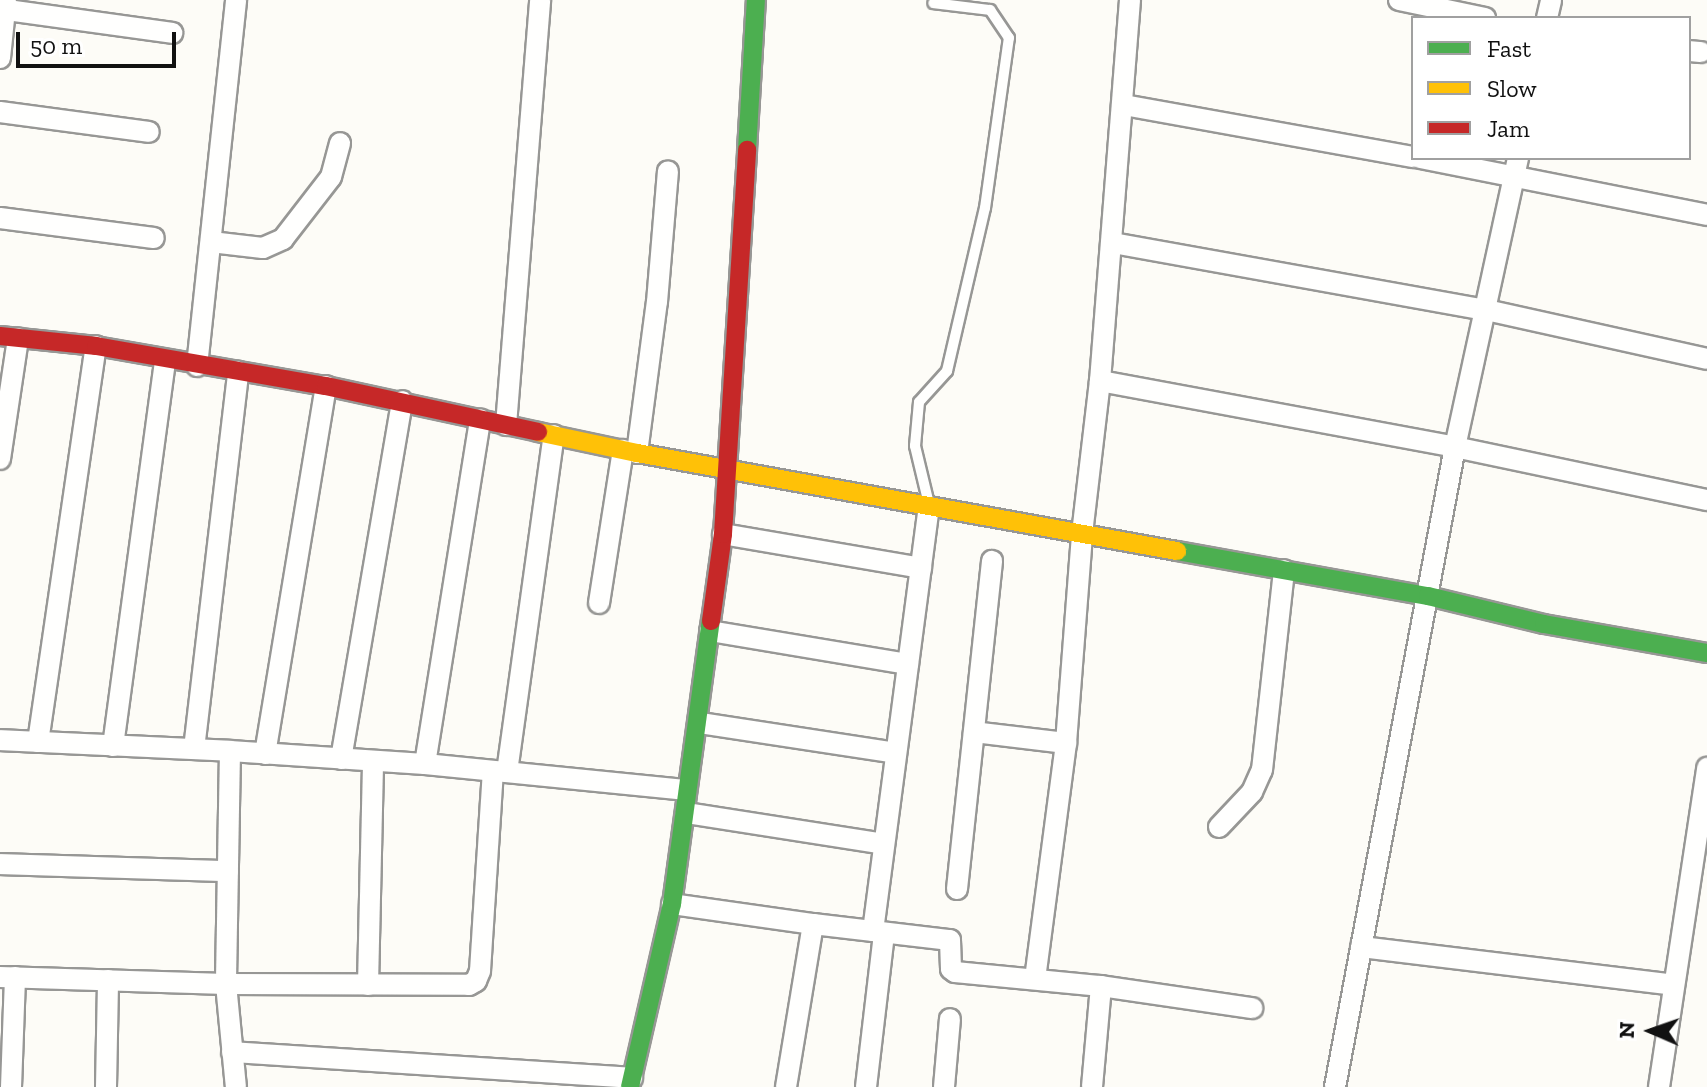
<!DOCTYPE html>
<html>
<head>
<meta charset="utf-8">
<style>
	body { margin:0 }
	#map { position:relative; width:1707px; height:1087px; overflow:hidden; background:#fdfcf7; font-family:"Zilla Slab",serif }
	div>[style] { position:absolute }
	.roads { filter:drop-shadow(2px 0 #979795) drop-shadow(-2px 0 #979795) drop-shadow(0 2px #979795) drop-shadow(0 -2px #979795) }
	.lane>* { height:10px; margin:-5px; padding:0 5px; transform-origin:5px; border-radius:5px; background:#fffffe }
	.street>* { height:20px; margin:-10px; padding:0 10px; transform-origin:10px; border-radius:10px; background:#fffffe }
	.fast>* { height:18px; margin:-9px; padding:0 9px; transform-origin:9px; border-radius:9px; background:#4caf50 }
	.slow>* { height:18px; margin:-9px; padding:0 9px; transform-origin:9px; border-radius:9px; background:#ffc107 }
	.jam>* { height:18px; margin:-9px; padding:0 9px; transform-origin:9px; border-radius:9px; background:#c62828 }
	span { translate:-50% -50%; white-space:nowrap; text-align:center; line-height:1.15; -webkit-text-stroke:8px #fff; paint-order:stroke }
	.legend { position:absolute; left:1411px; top:16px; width:280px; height:144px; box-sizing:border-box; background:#fff; border:2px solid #a0a0a0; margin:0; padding:10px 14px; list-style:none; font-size:24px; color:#111 }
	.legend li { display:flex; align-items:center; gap:16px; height:40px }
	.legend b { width:40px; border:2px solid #a0a0a0 }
	.north { position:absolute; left:1611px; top:991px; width:80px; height:80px; -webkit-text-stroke:6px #fff; paint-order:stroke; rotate:272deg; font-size:22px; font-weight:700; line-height:32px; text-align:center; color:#111 }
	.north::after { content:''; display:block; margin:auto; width:28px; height:36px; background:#111; clip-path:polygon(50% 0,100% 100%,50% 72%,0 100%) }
	.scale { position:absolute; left:16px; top:32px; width:160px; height:36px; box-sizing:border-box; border:4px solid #111; border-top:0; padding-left:10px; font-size:24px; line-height:28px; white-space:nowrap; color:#111; -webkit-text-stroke:6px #fff; paint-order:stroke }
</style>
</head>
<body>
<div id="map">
	<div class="roads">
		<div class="lane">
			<div style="left:928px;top:500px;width:56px;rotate:-103.5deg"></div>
			<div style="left:915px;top:446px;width:44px;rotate:-84.8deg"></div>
			<div style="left:919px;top:402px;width:42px;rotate:-47.9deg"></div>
			<div style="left:947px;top:371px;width:167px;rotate:-76.9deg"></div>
			<div style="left:985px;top:208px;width:172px;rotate:-82deg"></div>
			<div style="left:1009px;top:38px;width:34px;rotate:-124deg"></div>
			<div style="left:990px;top:10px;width:57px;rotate:-173deg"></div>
		</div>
		<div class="street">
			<div style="left:1130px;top:0;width:382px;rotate:94.5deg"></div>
			<div style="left:1100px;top:381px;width:361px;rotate:10.5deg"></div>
			<div style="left:1455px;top:447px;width:258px;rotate:11.9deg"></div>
			<div style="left:1399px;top:0;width:88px;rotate:11.8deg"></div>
			<div style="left:0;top:9px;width:174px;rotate:7.9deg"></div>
			<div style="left:1547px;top:18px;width:18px;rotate:-77deg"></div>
			<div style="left:1689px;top:51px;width:12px;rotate:5deg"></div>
			<div style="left:0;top:58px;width:58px;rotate:-84.1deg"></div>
			<div style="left:1124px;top:105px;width:294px;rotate:10.2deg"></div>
			<div style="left:0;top:112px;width:150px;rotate:7.6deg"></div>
			<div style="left:1420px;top:158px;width:293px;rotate:11.2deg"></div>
			<div style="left:0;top:218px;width:155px;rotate:7.4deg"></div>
			<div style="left:211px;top:242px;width:52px;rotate:6.6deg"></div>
			<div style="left:263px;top:248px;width:22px;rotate:-24deg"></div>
			<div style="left:283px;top:239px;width:78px;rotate:-52.3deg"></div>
			<div style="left:331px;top:177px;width:35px;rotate:-75deg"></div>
			<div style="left:1113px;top:243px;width:379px;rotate:10.2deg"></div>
			<div style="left:1486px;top:310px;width:226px;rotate:12.5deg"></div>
			<div style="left:197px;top:366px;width:368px;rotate:-83.9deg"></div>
			<div style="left:506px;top:425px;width:426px;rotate:-85.4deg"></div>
			<div style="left:637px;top:453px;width:152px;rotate:-82.5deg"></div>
			<div style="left:657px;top:302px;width:131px;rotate:-85.2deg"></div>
			<div style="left:0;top:459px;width:122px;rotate:-81.5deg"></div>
			<div style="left:723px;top:534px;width:201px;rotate:9.7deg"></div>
			<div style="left:599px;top:603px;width:155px;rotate:-81.1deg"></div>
			<div style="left:710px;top:631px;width:201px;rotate:9.5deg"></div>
			<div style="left:700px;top:723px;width:198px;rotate:8.7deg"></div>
			<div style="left:974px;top:732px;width:93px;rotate:6.8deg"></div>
			<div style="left:0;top:740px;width:230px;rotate:2.7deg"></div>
			<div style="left:230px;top:751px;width:233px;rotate:91deg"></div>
			<div style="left:226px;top:984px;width:243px;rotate:0.2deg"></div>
			<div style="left:469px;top:985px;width:8px;rotate:-30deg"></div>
			<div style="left:476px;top:981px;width:11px;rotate:-68deg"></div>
			<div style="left:480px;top:971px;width:200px;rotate:-86.3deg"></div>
			<div style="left:38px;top:742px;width:400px;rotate:-81.7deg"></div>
			<div style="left:113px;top:746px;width:388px;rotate:-82.3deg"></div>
			<div style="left:194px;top:749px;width:380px;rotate:-83.3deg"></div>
			<div style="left:230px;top:751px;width:195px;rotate:3.8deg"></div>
			<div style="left:425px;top:764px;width:261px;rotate:5.7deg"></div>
			<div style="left:265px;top:754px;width:373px;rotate:-80.6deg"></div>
			<div style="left:341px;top:759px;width:363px;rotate:-80.3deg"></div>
			<div style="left:425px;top:764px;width:349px;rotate:-80.9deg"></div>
			<div style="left:507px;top:772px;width:340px;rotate:-82.1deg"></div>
			<div style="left:686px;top:813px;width:200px;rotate:8.9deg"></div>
			<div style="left:1219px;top:827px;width:48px;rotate:-46.7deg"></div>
			<div style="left:1252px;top:792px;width:24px;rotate:-66deg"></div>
			<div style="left:1262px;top:770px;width:201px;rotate:-83.7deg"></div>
			<div style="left:0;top:864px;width:228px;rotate:1.8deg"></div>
			<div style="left:957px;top:889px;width:330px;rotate:-83.9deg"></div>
			<div style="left:672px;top:904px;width:142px;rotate:8.1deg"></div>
			<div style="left:873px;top:931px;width:428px;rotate:-82.5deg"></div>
			<div style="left:1361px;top:947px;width:315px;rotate:6.9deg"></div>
			<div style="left:0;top:977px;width:226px;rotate:1.8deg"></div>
			<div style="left:226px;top:984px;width:103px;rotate:84.5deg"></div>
			<div style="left:1035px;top:979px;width:238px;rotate:-82.5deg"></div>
			<div style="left:1066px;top:743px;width:210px;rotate:-85.6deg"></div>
			<div style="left:1082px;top:534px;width:154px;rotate:-83.3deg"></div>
			<div style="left:368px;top:985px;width:224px;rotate:-88.7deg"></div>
			<div style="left:1101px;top:986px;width:153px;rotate:8.3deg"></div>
			<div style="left:232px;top:1052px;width:401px;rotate:3.7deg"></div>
			<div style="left:11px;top:1087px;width:110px;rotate:-87.9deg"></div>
			<div style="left:106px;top:1087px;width:107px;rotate:-88.9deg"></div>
			<div style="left:786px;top:1087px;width:165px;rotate:-80.6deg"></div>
			<div style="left:813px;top:924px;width:138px;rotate:6.7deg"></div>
			<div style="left:950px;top:940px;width:29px;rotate:88deg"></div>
			<div style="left:951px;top:969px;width:5px;rotate:37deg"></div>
			<div style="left:955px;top:972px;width:147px;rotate:5.5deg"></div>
			<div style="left:1101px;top:986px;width:101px;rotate:95.1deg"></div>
			<div style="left:866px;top:1087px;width:155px;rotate:-83.3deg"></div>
			<div style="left:944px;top:1087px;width:68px;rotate:-85deg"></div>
			<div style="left:1335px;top:1087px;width:651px;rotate:-79.38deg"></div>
			<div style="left:1455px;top:447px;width:296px;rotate:-77.7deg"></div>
			<div style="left:1659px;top:1087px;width:323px;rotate:-81.4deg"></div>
		</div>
		<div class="fast">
			<div style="left:747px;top:150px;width:150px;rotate:-86.6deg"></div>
			<div style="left:1177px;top:551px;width:255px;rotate:10.2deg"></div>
			<div style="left:1428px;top:596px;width:119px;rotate:13.6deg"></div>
			<div style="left:1544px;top:624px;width:166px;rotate:10.1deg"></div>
			<div style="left:630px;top:1087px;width:188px;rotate:-77.1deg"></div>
			<div style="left:672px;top:904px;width:286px;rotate:-82.2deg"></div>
		</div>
		<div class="slow">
			<div style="left:538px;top:432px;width:101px;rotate:12deg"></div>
			<div style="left:637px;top:453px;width:549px;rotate:10.29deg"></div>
		</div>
		<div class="jam">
			<div style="left:0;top:336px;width:97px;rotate:5.9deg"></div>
			<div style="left:96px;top:346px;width:233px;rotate:9.9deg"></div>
			<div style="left:326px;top:386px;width:217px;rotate:12.2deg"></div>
			<div style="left:711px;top:621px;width:88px;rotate:-82.1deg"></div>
			<div style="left:723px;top:534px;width:385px;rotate:-86.4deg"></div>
		</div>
	</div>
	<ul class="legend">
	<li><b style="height:10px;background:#4caf50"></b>Fast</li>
	<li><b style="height:10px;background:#ffc107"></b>Slow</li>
	<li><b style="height:10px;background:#c62828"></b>Jam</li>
	</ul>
	<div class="north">N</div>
	<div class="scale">50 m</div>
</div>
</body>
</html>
